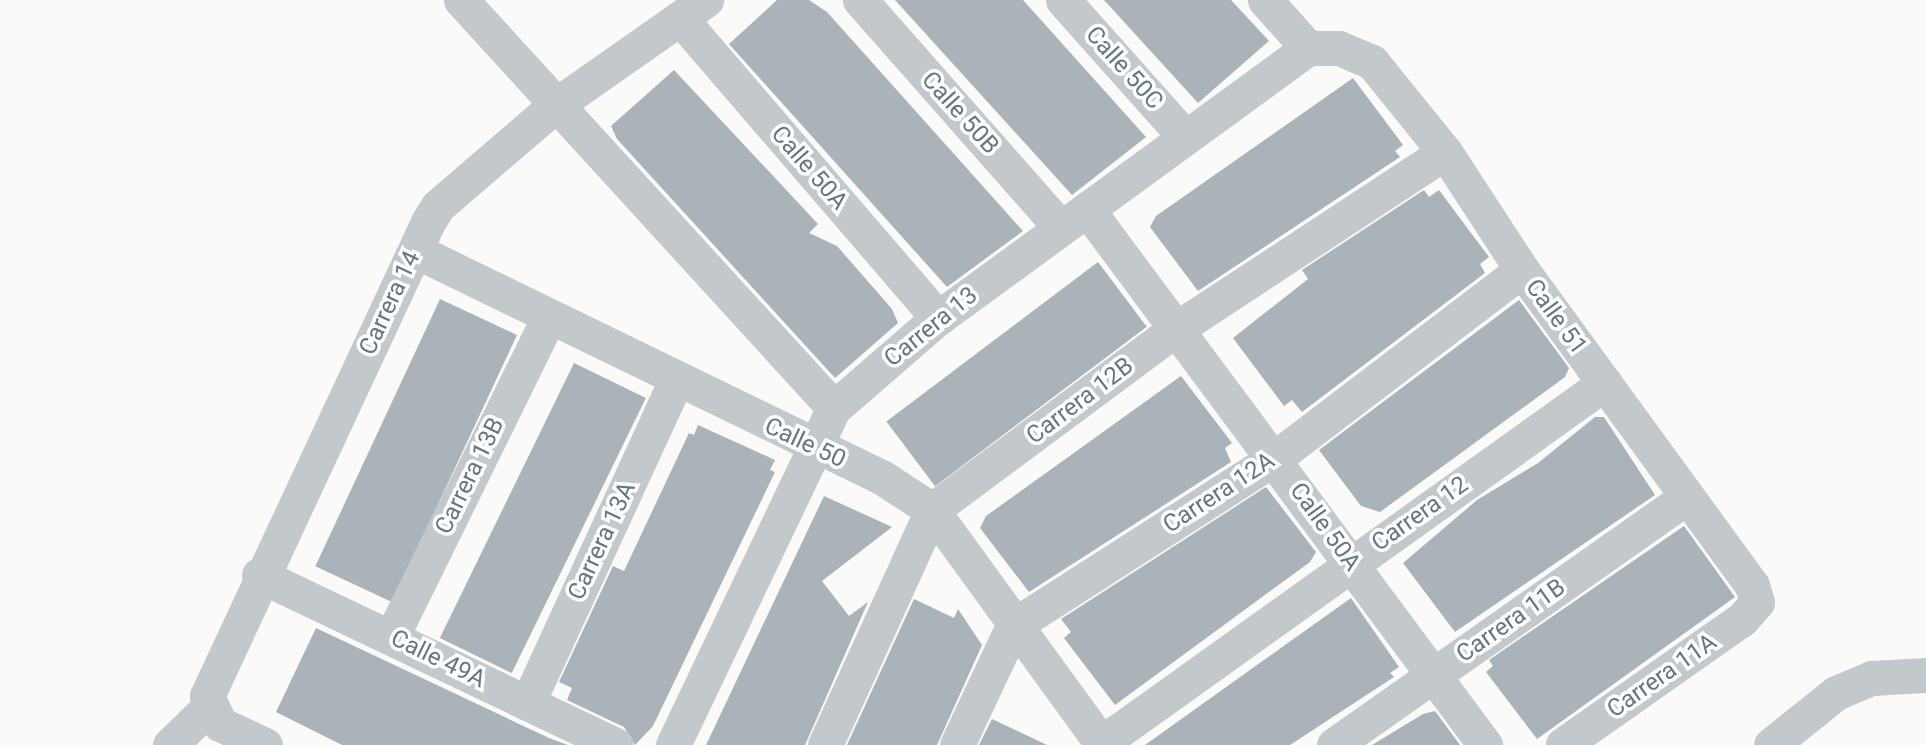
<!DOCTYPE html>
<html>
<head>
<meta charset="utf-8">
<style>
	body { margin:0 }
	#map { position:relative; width:1926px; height:745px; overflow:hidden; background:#fafaf8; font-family:Roboto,sans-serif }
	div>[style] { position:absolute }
	.building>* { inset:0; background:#aab3b9; transform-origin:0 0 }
	.minor>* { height:35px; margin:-17.5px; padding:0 17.5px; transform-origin:17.5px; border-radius:17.5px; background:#c3c8cc }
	span { translate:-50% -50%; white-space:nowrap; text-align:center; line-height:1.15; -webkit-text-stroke:7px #fff; paint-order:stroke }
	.street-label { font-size:24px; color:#657683 }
</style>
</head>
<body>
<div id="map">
	<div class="building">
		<div style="clip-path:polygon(777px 0,809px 0,827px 12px,1023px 231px,947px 287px,729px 44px)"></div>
		<div style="clip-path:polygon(895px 0,1023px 0,1146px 137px,1072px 195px)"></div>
		<div style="clip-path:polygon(1104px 0,1231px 0,1269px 41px,1198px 103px)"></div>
		<div style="clip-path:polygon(674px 70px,818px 224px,809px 233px,837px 246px,892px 309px,898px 323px,835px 378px,617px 139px,611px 126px)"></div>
		<div style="clip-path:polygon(1353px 78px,1403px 145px,1395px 151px,1400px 157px,1198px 291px,1150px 227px,1156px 216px)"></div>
		<div style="clip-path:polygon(1424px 190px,1429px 197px,1439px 190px,1468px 229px,1489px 257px,1480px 264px,1485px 273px,1302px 412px,1292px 400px,1284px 406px,1233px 338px,1308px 279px,1302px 270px)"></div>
		<div style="left:1098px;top:262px;width:81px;height:265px;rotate:53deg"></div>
		<div style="left:440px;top:299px;width:85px;height:295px;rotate:25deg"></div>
		<div style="clip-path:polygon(1519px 300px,1569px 368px,1565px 377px,1380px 512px,1361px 506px,1319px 450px)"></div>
		<div style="left:574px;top:363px;width:80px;height:306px;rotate:26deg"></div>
		<div style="clip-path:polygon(1181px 376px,1232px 443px,1225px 448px,1231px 462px,1029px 592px,980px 528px,986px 516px)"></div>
		<div style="clip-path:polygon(1595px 417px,1604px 417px,1655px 495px,1455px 632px,1403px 563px,1477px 500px,1538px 463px)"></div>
		<div style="clip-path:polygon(698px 425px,775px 460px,770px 470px,775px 472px,653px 726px,635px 745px,624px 727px,567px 700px,572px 688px,559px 682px,613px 566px,624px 571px,689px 433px,694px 435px)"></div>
		<div style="clip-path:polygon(1266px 487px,1316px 552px,1310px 562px,1115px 705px,1064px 638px,1071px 632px,1061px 619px)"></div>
		<div style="clip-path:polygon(824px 496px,892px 527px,822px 581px,849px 616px,868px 602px,805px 745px,706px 745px)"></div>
		<div style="clip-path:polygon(1684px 526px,1735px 597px,1537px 739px,1486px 672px,1493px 666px,1489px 660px)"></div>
		<div style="clip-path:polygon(1351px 598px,1399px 667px,1390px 673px,1394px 677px,1290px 745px,1145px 745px)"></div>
		<div style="clip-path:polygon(914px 599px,954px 618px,958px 609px,982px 645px,937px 745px,847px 745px)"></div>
		<div style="clip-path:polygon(316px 628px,549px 738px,568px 745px,342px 745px,276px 712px)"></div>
		<div style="clip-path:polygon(1435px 711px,1460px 745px,1372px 745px,1423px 714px)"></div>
		<div style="clip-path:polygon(992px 719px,1047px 745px,979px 745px)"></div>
	</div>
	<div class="minor">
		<div style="left:461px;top:0;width:553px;rotate:47.57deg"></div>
		<div style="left:860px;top:0;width:303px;rotate:48.6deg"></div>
		<div style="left:1063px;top:0;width:182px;rotate:48.3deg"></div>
		<div style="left:1265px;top:0;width:64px;rotate:48.1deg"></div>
		<div style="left:680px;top:18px;width:396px;rotate:49.3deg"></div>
		<div style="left:1087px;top:209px;width:668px;rotate:53.4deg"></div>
		<div style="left:416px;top:251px;width:519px;rotate:25.92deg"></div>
		<div style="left:883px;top:478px;width:59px;rotate:33.1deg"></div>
		<div style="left:932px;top:510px;width:291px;rotate:54deg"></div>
		<div style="left:259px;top:575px;width:395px;rotate:25.5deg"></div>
		<div style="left:392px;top:636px;width:356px;rotate:-63.8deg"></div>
		<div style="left:528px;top:702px;width:354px;rotate:-65.3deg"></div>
		<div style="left:170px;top:745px;width:53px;rotate:-44.2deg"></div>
		<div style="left:265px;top:745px;width:50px;rotate:-155deg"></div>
		<div style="left:220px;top:724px;width:31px;rotate:-115deg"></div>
		<div style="left:207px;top:696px;width:523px;rotate:-65deg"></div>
		<div style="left:428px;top:222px;width:19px;rotate:-58deg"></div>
		<div style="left:438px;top:206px;width:152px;rotate:-40.7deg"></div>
		<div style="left:553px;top:107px;width:187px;rotate:-35deg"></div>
		<div style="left:673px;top:745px;width:373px;rotate:-64.5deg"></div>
		<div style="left:834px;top:408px;width:138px;rotate:-40.9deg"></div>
		<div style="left:938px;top:318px;width:458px;rotate:-36.1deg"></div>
		<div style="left:1308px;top:48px;width:31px"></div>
		<div style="left:1339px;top:48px;width:36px;rotate:23deg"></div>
		<div style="left:1372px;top:62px;width:116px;rotate:51deg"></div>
		<div style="left:1445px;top:152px;width:141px;rotate:56.9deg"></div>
		<div style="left:1522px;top:270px;width:390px;rotate:53.9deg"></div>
		<div style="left:1752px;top:585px;width:18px;rotate:74deg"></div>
		<div style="left:1757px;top:602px;width:23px;rotate:131deg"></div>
		<div style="left:1742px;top:619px;width:219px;rotate:144.9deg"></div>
		<div style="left:825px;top:745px;width:258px;rotate:-65.5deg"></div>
		<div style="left:932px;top:510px;width:304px;rotate:-36.6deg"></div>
		<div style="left:1176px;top:329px;width:322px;rotate:-33.3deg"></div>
		<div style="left:957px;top:745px;width:132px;rotate:-64.8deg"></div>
		<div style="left:1013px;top:626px;width:311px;rotate:-32.7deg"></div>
		<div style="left:1275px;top:458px;width:310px;rotate:-37.3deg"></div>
		<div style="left:1099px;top:745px;width:622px;rotate:-35.58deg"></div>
		<div style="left:1334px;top:745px;width:431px;rotate:-35.1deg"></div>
		<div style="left:1771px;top:745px;width:83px;rotate:-38.7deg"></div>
		<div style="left:1836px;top:693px;width:39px;rotate:-23deg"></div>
		<div style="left:1872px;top:678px;width:54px;rotate:-3.2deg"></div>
	</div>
	<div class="street-label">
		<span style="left:1124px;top:68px;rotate:48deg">Calle 50C</span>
		<span style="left:960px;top:113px;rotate:48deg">Calle 50B</span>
		<span style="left:809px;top:168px;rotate:49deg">Calle 50A</span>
		<span style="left:390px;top:303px;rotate:-65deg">Carrera 14</span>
		<span style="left:1556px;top:317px;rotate:54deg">Calle 51</span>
		<span style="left:931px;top:327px;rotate:-39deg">Carrera 13</span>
		<span style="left:1080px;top:401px;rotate:-37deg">Carrera 12B</span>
		<span style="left:805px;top:443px;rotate:25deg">Calle 50</span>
		<span style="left:470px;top:476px;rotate:-64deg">Carrera 13B</span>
		<span style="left:1219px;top:493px;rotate:-33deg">Carrera 12A</span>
		<span style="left:1420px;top:514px;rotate:-35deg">Carrera 12</span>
		<span style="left:1325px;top:527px;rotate:54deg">Calle 50A</span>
		<span style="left:602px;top:541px;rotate:-65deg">Carrera 13A</span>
		<span style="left:1511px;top:621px;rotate:-35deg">Carrera 11B</span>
		<span style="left:438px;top:659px;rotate:26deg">Calle 49A</span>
		<span style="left:1662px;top:676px;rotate:-35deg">Carrera 11A</span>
	</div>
</div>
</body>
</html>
